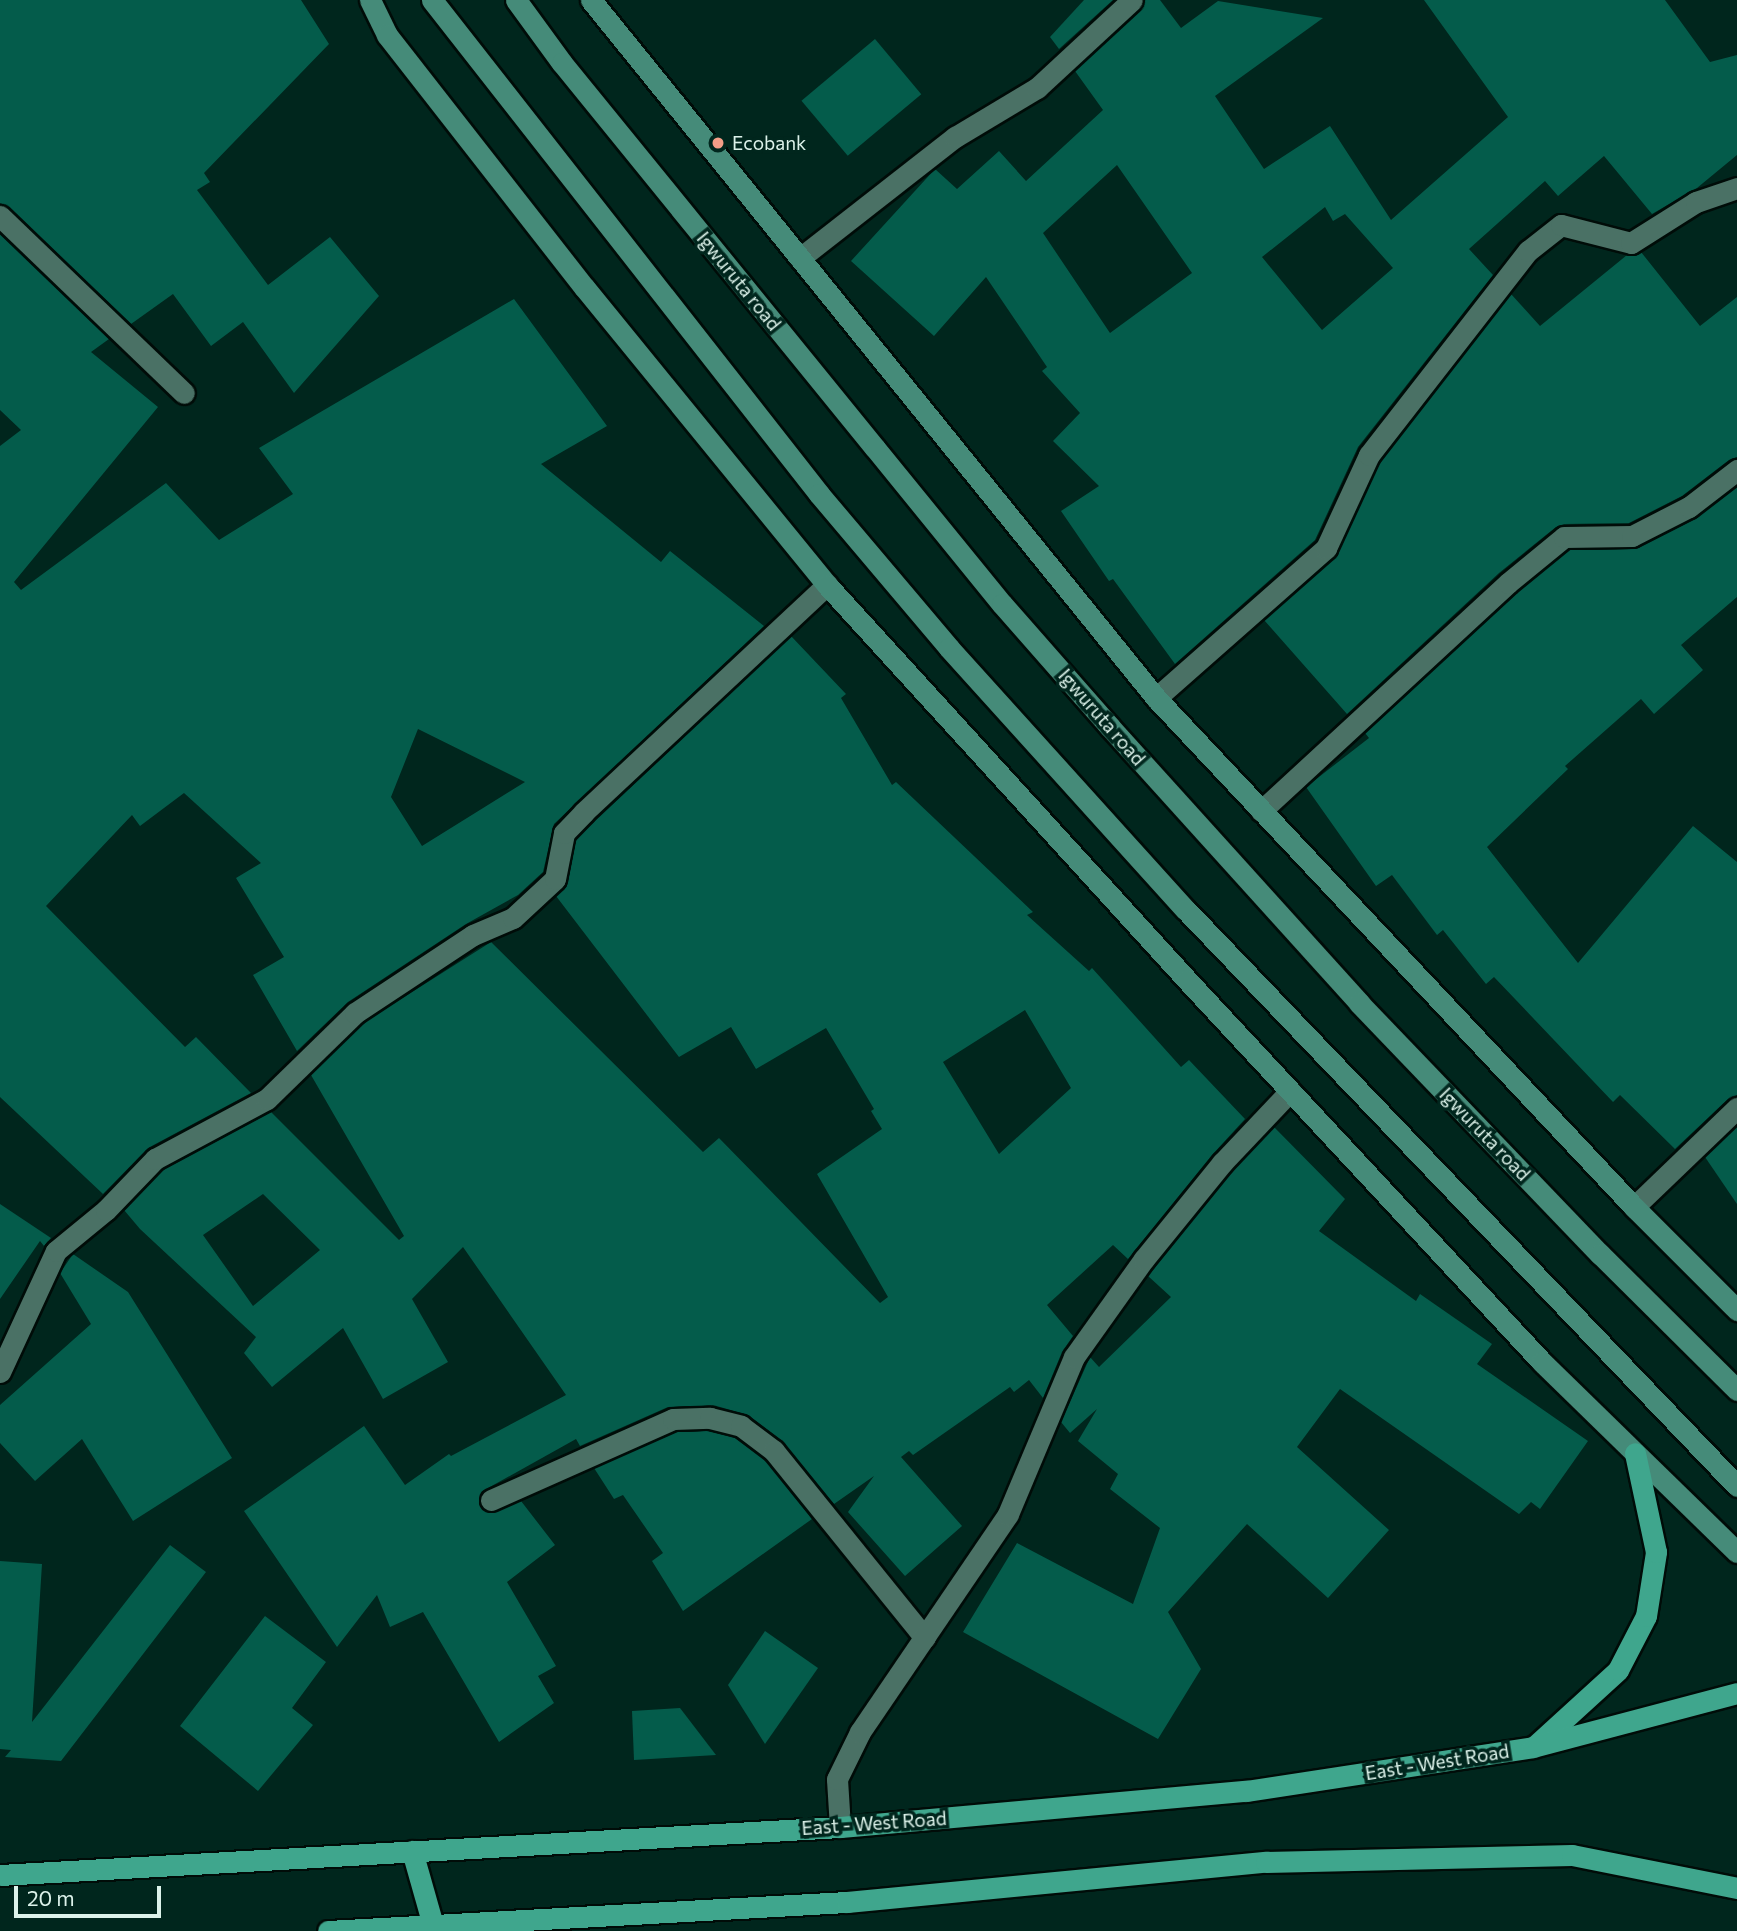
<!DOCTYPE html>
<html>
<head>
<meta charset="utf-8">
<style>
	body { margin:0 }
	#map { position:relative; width:1737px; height:1931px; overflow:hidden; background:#00261d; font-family:Commissioner,sans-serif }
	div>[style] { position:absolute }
	.building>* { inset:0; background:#045c4b; transform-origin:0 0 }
	.roads { filter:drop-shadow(2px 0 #000c08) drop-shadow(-2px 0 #000c08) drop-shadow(0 2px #000c08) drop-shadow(0 -2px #000c08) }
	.street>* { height:21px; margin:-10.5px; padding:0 10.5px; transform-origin:10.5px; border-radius:10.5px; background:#4a7165 }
	.secondary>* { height:21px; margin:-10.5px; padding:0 10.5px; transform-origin:10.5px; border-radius:10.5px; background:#458b79 }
	.primary>* { height:21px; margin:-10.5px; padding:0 10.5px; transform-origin:10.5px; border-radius:10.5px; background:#3fa68d }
	.dots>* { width:19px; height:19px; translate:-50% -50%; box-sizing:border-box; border:4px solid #00261d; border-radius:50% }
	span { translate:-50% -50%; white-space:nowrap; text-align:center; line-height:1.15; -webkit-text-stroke:7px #00261d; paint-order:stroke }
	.poi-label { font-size:19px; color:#dcf2ea }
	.left { translate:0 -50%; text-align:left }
	.street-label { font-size:19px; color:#dcf2ea }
	.scale { position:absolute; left:14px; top:1886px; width:147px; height:32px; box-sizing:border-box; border:4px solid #dcf2ea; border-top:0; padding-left:9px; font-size:21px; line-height:24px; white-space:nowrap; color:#dcf2ea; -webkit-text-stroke:5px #00261d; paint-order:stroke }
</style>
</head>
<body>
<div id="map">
	<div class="building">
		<div style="clip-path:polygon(0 0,301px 0,329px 44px,204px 173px,210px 182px,197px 190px,268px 285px,330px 237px,379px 296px,294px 393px,243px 322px,211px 346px,173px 294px,131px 324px,9px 207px,0 203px)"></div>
		<div style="clip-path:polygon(1084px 0,1113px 0,1059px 49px,1050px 37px)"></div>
		<div style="clip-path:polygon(evenodd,1145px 0,1160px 0,1181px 28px,1218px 1px,1323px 18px,1215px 96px,1264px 169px,1330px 126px,1391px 220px,1508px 117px,1424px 0,1665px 0,1710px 62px,1737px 55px,1737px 155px,1697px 188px,1652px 214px,1604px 156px,1558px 196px,1545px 181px,1469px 249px,1493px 275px,1358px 447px,1315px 540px,1175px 664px,1113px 579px,1109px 581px,1061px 511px,1099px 486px,1053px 441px,1080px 413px,1042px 371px,1047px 367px,986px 277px,934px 336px,851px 261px,935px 169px,957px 189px,999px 151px,1026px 181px,1103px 110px,1075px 71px,1141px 10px,1145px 0,1117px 165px,1192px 273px,1110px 333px,1043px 233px,1117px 165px,1145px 0,1325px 207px,1333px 221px,1345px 214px,1393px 268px,1322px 330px,1262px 257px,1325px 207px)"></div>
		<div style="left:875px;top:39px;width:72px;height:96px;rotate:50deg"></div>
		<div style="clip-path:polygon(evenodd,0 234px,109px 339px,91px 352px,158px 407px,14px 582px,21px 590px,166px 483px,219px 540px,293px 494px,259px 448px,514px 299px,607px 426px,541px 464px,661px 562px,670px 551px,764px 626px,554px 824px,543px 872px,518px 895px,466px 924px,348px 1002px,297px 1051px,253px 975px,284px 957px,236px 878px,261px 863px,184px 793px,140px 826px,132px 815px,46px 906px,185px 1047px,196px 1037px,251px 1093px,148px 1148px,103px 1194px,0 1097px,0 446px,21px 430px,0 410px,0 234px,418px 729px,525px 782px,422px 846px,391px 797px,418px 729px)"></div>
		<div style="clip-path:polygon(1641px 252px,1700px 326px,1737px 297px,1737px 457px,1729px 460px,1682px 496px,1629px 523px,1564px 524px,1556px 527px,1499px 573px,1347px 714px,1264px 620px,1335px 557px,1380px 462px,1511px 294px,1540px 326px,1627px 255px)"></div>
		<div style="clip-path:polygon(1737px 487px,1737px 597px,1681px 645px,1703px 670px,1654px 714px,1641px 699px,1565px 766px,1568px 769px,1487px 847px,1578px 963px,1693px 826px,1737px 862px,1737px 1095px,1728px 1099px,1675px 1149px,1620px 1095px,1613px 1102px,1494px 977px,1486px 984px,1443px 930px,1437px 935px,1392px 875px,1376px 886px,1306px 787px,1369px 738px,1365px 733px,1517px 593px,1569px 550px,1638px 548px,1695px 519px)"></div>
		<div style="clip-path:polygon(evenodd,791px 636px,846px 694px,841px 698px,892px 785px,896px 782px,1033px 912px,1027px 915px,1089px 971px,1092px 968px,1181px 1067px,1189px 1060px,1245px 1119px,1212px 1155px,1128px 1259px,1113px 1245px,1047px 1305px,1073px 1336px,1062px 1352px,1043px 1398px,1029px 1380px,1014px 1392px,1010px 1387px,913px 1455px,909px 1451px,901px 1457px,962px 1526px,905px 1576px,848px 1512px,874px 1476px,834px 1504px,782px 1441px,748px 1415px,713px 1405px,668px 1407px,580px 1446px,576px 1439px,481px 1492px,479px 1505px,489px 1513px,521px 1501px,555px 1545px,507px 1582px,556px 1666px,538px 1676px,554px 1703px,499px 1742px,423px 1612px,390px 1627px,377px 1595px,337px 1647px,244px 1511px,364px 1426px,405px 1485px,449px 1454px,451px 1456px,566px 1395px,463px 1247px,412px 1299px,448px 1362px,383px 1399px,343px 1328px,272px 1387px,244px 1353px,256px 1337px,140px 1229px,124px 1210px,163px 1170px,271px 1112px,399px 1240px,404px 1236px,311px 1075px,363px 1023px,491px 942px,703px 1152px,719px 1138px,880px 1303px,888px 1297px,817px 1174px,882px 1129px,871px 1111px,874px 1109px,826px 1028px,756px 1069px,731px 1027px,679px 1057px,556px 896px,568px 882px,576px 839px,791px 636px,1025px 1010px,1071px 1088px,999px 1154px,943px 1062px,1025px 1010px,791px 636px,263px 1194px,320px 1250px,253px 1306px,203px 1235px,263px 1194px)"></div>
		<div style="clip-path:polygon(1737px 1126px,1737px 1204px,1705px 1157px)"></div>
		<div style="clip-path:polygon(1274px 1127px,1345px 1199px,1319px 1231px,1416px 1301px,1420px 1294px,1492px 1344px,1477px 1364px,1588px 1441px,1540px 1509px,1531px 1502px,1519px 1514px,1340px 1389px,1297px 1447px,1389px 1530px,1328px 1598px,1247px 1524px,1168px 1612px,1201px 1669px,1158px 1739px,963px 1632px,1017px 1543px,1133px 1604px,1160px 1528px,1110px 1489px,1118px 1474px,1078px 1441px,1097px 1409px,1070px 1433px,1061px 1422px,1090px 1357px,1099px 1367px,1171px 1297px,1148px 1276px,1232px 1172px)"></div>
		<div style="clip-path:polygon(0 1204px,51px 1238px,44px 1246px,40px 1241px,0 1299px)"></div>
		<div style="clip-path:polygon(73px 1254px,128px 1292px,232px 1458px,133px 1521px,82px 1439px,35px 1481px,0 1443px,0 1405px,91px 1324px,60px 1273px)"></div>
		<div style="clip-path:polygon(709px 1431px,735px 1438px,765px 1460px,812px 1519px,683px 1611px,652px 1561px,663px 1553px,623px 1495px,614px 1499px,594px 1468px,676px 1432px)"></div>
		<div style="clip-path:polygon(170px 1545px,206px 1572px,61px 1761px,5px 1757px,11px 1750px,0 1749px,0 1561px,42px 1564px,32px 1722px)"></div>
		<div style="clip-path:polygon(265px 1616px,326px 1662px,292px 1708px,313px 1725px,258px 1791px,180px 1726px)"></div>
		<div style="clip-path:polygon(765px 1631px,818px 1668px,765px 1744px,728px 1685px)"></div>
		<div style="clip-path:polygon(680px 1708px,716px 1755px,634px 1760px,632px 1711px)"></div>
	</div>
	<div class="roads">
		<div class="street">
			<div style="left:0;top:216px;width:255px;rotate:43.9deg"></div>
			<div style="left:800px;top:258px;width:197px;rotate:-38deg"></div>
			<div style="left:955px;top:137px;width:96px;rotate:-30.9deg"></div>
			<div style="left:1037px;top:88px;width:129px;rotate:-42.8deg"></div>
			<div style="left:1156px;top:698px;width:227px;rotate:-41.4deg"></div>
			<div style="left:1326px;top:548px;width:102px;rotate:-65.2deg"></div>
			<div style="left:1369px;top:455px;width:259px;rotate:-52.1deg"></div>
			<div style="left:1528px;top:251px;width:42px;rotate:-38.2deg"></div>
			<div style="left:1561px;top:225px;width:72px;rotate:14.4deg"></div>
			<div style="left:1631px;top:243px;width:77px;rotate:-32.2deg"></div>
			<div style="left:1696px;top:202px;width:43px;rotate:-18.9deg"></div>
			<div style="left:1261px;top:811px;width:336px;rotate:-42.7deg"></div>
			<div style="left:1508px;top:583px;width:72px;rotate:-39.4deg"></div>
			<div style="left:1564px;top:537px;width:68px;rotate:-0.8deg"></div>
			<div style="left:1632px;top:536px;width:64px;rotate:-27deg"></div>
			<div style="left:1689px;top:507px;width:61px;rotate:-37.6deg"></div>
			<div style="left:1634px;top:1207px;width:143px;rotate:-43.9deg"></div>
			<div style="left:0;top:1372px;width:133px;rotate:-65.2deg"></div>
			<div style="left:56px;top:1251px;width:65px;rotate:-39.4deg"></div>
			<div style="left:106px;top:1210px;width:71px;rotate:-46.1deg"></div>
			<div style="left:155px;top:1159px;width:127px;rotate:-28.2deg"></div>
			<div style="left:267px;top:1099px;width:123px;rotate:-44.3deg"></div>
			<div style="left:355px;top:1013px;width:141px;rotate:-33.5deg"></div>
			<div style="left:473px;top:935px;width:43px;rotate:-23deg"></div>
			<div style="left:513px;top:918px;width:57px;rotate:-42.9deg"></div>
			<div style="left:555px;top:879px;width:47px;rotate:-78.9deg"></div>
			<div style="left:564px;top:833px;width:29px;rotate:-46deg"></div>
			<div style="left:584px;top:812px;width:333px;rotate:-43.1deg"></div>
			<div style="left:491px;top:1500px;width:199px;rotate:-24deg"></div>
			<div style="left:673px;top:1419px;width:37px;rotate:-2deg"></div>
			<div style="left:710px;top:1418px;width:32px;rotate:14deg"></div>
			<div style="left:741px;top:1426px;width:41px;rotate:37.1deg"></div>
			<div style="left:774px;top:1451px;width:240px;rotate:51.1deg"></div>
			<div style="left:840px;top:1827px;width:48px;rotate:-93.6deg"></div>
			<div style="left:837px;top:1779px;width:52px;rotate:-63.9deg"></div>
			<div style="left:860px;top:1732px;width:263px;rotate:-55.8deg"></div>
			<div style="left:1008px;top:1514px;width:170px;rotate:-67.2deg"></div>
			<div style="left:1074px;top:1357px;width:120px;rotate:-54.5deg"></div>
			<div style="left:1144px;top:1259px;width:124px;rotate:-50.9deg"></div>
			<div style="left:1222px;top:1163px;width:99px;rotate:-46.6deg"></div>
		</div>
		<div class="secondary">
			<div style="left:370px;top:0;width:39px;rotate:64deg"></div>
			<div style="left:387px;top:35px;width:320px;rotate:52deg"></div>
			<div style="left:584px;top:287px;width:385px;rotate:50.8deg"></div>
			<div style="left:827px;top:585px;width:534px;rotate:47.65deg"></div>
			<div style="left:1187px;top:980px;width:521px;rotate:47.1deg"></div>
			<div style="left:1542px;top:1362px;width:272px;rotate:44.3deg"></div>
			<div style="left:432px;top:0;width:628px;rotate:51.92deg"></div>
			<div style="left:819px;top:494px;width:202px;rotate:49.8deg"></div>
			<div style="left:949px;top:648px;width:353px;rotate:47.9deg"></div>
			<div style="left:1186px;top:910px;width:797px;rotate:46.27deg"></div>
			<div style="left:516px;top:0;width:78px;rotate:53.9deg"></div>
			<div style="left:562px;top:63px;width:496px;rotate:50.9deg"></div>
			<div style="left:875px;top:448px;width:201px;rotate:50.9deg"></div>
			<div style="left:1002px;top:604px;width:164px;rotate:48.7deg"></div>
			<div style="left:1110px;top:727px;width:372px;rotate:47.9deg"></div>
			<div style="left:1359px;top:1003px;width:348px;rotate:46.2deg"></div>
			<div style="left:1600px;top:1254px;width:193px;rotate:44.8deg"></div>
			<div style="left:591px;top:0;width:898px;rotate:51.01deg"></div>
			<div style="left:1156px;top:698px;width:698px;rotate:46.8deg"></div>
			<div style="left:1634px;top:1207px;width:146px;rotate:45deg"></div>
		</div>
		<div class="primary">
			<div style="left:1536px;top:1745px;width:111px;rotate:-42.4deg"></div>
			<div style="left:1618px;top:1670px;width:61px;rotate:-62.6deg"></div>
			<div style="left:1646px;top:1616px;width:65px;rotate:-81.1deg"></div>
			<div style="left:1656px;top:1552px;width:101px;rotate:-102deg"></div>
			<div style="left:412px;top:1851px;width:77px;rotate:74.2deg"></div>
			<div style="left:0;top:1875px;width:841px;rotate:-3.27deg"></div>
			<div style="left:840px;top:1827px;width:408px;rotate:-5.1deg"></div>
			<div style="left:1246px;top:1791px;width:290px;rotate:-8.7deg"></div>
			<div style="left:1533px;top:1747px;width:211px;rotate:-14.8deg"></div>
			<div style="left:328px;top:1931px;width:520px;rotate:-3.2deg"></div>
			<div style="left:847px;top:1902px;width:421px;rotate:-5.5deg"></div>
			<div style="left:1266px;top:1862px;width:306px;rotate:-1.3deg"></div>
			<div style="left:1572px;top:1855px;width:168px;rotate:11.3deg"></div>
		</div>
	</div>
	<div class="dots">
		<div style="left:718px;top:143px;background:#f49e88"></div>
	</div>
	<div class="poi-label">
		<span class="left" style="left:732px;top:143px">Ecobank</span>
	</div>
	<div class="street-label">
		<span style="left:739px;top:281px;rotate:51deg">Igwuruta road</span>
		<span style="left:1102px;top:717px;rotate:49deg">Igwuruta road</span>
		<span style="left:1485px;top:1134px;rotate:46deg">Igwuruta road</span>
		<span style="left:1437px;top:1762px;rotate:-9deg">East - West Road</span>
		<span style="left:874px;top:1823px;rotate:-4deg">East - West Road</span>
	</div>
	<div class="scale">20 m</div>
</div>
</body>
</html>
